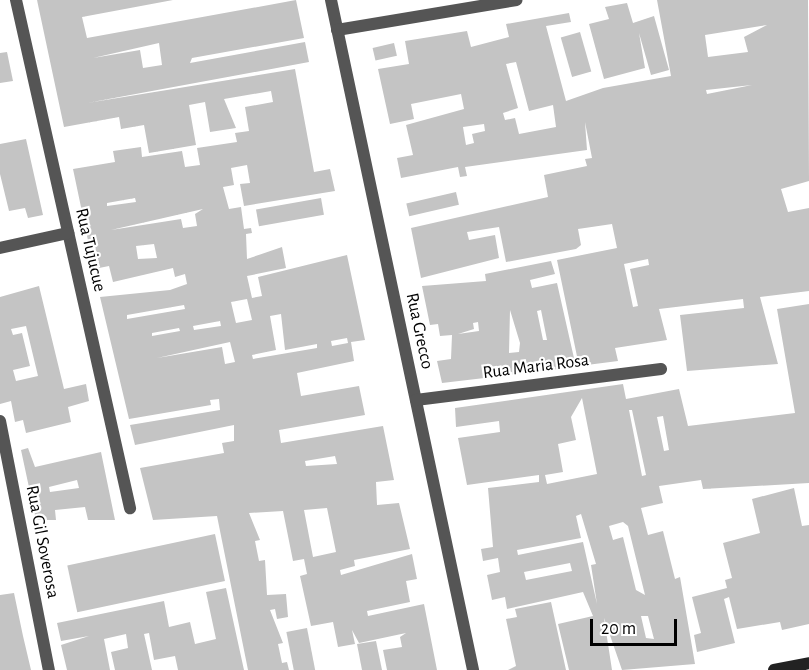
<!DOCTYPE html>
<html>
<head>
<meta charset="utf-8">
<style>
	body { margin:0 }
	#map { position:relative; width:809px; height:670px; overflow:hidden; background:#fff; font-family:"Alegreya Sans",sans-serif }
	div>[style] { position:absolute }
	.building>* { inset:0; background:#c4c4c4; transform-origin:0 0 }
	.street>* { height:12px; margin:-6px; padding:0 6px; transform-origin:6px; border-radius:6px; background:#555 }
	.secondary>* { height:12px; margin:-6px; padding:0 6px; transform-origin:6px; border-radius:6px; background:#222 }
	span { translate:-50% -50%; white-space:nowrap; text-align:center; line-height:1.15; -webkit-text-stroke:4.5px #fff; paint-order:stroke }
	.street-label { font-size:18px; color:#000 }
	.scale { position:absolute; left:590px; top:619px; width:87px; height:27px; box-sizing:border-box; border:3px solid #000; border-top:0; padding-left:8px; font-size:18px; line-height:21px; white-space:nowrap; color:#000; -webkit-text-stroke:4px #fff; paint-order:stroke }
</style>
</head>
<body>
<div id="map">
	<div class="building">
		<div style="clip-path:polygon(evenodd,37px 0,173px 0,82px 17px,87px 38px,296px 0,304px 38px,192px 58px,190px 63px,305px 42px,309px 62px,87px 103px,295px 69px,314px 172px,330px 169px,335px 191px,244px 206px,240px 184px,250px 183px,247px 165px,231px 168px,234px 185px,223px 187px,229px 209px,241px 207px,244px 229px,251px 228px,252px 233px,246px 234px,247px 259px,282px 247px,286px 268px,247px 276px,252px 298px,262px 296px,258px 277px,347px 255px,365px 340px,351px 342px,354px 361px,297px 373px,301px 396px,359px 386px,365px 415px,279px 430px,281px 443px,383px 426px,394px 480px,376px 482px,377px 505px,399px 503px,410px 549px,354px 560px,355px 566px,340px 570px,341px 575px,412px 554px,417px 579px,406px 581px,410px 602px,367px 611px,368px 616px,424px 604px,437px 670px,387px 670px,383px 650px,402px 647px,400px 637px,406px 633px,359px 643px,352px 630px,355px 644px,338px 647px,333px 622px,311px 626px,300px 576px,307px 574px,304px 559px,293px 561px,283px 511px,249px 513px,260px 540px,255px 541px,259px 561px,265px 560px,267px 595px,286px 594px,288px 617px,277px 619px,275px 609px,270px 610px,283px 643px,278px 644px,282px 663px,287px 662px,289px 670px,248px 670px,217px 516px,153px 520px,140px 468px,224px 453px,222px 443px,234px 441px,234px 425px,135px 445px,130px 425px,220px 410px,219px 399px,210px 400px,211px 405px,129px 419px,100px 297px,170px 290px,187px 284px,185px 274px,175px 277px,173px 268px,113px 282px,109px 266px,94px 269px,73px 169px,115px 162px,113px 151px,141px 147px,142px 157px,182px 151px,185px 167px,200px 165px,197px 148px,237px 142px,235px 133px,249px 131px,245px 107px,273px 102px,271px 91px,224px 99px,236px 128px,210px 132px,205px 102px,189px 105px,196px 145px,149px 153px,144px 125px,121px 129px,119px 117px,64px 127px,37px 0,159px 43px,162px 65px,143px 68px,140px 50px,93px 58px,159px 43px,37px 0,135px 198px,136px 202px,107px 206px,107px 203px,135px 198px,37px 0,203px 209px,195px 214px,197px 226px,183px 228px,181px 219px,111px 230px,203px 209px,37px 0,154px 244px,157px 258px,138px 259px,136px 246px,154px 244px,37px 0,247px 299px,252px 320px,236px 323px,231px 302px,247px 299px,37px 0,184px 305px,185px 309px,127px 319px,127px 315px,184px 305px,37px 0,281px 314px,285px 350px,317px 344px,317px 348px,253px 359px,252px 355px,276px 350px,270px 316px,281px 314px,37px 0,220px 321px,221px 326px,194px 330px,193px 326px,220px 321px,37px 0,179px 328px,180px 331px,152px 336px,152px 333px,179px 328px,37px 0,347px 338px,348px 343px,332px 346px,331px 341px,347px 338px,37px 0,230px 342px,235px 362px,225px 364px,222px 347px,157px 358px,230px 342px,37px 0,335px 456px,337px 464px,306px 466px,305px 461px,335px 456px,37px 0,327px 508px,336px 552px,313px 557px,304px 510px,327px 508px)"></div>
		<div style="clip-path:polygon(evenodd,657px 0,808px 0,809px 181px,781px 189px,788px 212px,809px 208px,809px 291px,760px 297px,778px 364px,687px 371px,680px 315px,744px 308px,743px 299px,659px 309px,667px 340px,615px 348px,618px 361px,579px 366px,557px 260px,617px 248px,612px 224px,578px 229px,581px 245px,576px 249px,506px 262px,499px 227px,467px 232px,469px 240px,495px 235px,499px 258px,421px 278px,411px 228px,548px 197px,544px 175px,587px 166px,585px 159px,592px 158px,585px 122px,587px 150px,465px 167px,467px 176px,460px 177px,458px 167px,401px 178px,397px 158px,413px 155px,406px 125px,464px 109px,461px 94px,411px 104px,414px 119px,390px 124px,378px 69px,409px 64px,405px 41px,467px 31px,471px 47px,509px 37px,506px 24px,569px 13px,571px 22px,546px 26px,566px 101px,603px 88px,671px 76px,657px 0,767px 25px,744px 37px,748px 52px,708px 57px,705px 35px,767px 25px,657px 0,516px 62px,529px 111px,553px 105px,556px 127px,519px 134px,515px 118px,505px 120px,503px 113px,518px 108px,506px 64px,516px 62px,657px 0,752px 85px,707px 94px,706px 90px,752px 85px,657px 0,484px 124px,485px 131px,472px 134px,474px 143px,466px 145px,463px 127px,484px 124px,657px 0,648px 259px,649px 265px,630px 269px,638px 306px,633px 307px,624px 264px,648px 259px)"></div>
		<div style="clip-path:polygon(627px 3px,633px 23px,654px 16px,669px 70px,651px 75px,639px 33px,645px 68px,604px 79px,589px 24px,609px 19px,605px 7px)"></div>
		<div style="left:580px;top:32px;width:41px;height:20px;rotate:74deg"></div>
		<div style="left:394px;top:43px;width:13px;height:22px;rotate:77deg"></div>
		<div style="clip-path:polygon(7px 52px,13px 81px,0 83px,0 53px)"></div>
		<div style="clip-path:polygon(26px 139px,43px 215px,28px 218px,25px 208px,9px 211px,0 174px,0 144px)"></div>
		<div style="left:456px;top:192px;width:13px;height:51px;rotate:77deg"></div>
		<div style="left:321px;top:198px;width:17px;height:66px;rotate:80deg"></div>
		<div style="clip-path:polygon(evenodd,551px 261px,555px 274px,530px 280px,532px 288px,557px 283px,576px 367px,442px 383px,437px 361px,451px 359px,452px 335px,440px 336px,438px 324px,430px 325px,422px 286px,486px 281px,485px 274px,551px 261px,510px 310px,520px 343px,519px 352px,509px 353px,510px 310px,551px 261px,541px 310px,547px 340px,543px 340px,537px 311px,541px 310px,551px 261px,478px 322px,479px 331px,458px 334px,474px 329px,473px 323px,478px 322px)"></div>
		<div style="clip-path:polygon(evenodd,39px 286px,64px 389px,86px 384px,89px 401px,68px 407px,71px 422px,26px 433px,23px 420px,15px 422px,11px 401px,0 404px,0 297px,39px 286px,26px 326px,38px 376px,16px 381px,13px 370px,30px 366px,22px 333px,13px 335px,11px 329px,26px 326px)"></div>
		<div style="clip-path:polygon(evenodd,809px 304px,809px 483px,703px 489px,701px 480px,659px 486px,663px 503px,641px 508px,648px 535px,663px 531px,675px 579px,680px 577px,695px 664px,622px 670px,604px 618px,612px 670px,569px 670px,558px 624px,593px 616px,583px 592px,507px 609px,505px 597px,492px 600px,487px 575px,500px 572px,498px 558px,483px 561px,481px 549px,493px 547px,488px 488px,539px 482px,539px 475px,467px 485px,458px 438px,500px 432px,499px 421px,456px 427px,455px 408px,623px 384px,626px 399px,679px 389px,688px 426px,795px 413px,777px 309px,809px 304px,582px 398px,597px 474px,547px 484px,545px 475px,563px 472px,558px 444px,576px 440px,571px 417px,582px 398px,809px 304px,629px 410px,632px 410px,646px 475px,642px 476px,629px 410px,809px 304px,663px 416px,669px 450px,664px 451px,657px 417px,663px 416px,809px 304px,581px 514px,596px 564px,591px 565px,597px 604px,583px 542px,518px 555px,517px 550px,581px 538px,576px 516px,581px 514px,809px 304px,623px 522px,628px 526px,645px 595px,636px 590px,623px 537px,613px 540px,609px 526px,623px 522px,809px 304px,570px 563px,572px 571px,526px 580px,524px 572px,570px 563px,809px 304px,641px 616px,648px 616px,654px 639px,646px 638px,641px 616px)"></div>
		<div style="clip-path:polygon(evenodd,28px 448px,35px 467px,101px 452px,115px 520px,88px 520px,85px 507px,55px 510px,56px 520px,36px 520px,21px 450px,28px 448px,77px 480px,79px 488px,50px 492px,49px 487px,77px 480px)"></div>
		<div style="clip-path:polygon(794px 488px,802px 526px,809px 525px,809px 624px,782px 630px,780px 622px,737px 629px,729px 597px,724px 599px,735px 643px,697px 652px,694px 635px,701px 633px,692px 597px,727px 588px,725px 580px,732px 578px,723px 543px,760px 533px,752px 499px)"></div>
		<div style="left:215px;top:534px;width:48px;height:151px;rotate:78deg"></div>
		<div style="clip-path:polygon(226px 588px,244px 670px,178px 670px,175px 656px,154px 660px,149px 633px,144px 634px,152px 670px,115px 670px,111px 652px,128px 648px,126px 634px,104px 639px,110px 670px,67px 670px,61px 645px,89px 636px,61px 641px,57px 623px,164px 601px,169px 627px,190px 622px,195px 644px,216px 639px,206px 592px)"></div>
		<div style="clip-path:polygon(14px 593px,23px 636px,31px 670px,0 670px,0 595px)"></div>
		<div style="clip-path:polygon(551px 602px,566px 670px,508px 670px,516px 666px,506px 619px,517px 617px,515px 609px)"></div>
		<div style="left:307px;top:628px;width:43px;height:21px;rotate:79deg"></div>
		<div style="clip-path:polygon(376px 641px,382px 670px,362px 670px,357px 644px)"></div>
	</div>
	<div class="street">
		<div style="left:16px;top:0;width:521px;rotate:77.35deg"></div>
		<div style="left:331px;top:0;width:685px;rotate:78.03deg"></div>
		<div style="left:337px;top:30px;width:182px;rotate:-9.5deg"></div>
		<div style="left:0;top:248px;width:70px;rotate:-12.4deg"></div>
		<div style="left:416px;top:400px;width:247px;rotate:-7.2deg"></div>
		<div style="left:0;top:421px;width:254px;rotate:78.9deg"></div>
	</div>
	<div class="secondary">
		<div style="left:774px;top:670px;width:36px;rotate:-11deg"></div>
	</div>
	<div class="street-label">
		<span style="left:90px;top:250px;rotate:77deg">Rua Tujucue</span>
		<span style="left:419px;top:331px;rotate:78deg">Rua Grecco</span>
		<span style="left:536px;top:367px;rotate:-7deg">Rua Maria Rosa</span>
		<span style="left:42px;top:542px;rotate:79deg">Rua Gil Soverosa</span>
	</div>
	<div class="scale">20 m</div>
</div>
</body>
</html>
